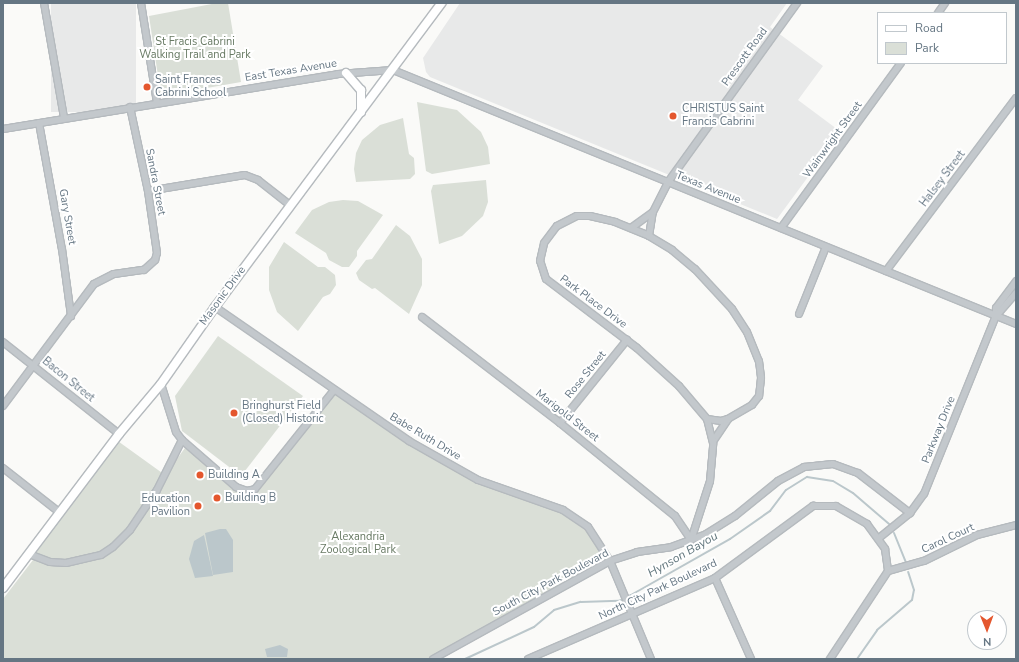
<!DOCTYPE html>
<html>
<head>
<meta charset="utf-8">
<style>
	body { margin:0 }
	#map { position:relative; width:1019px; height:662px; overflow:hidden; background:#fafaf8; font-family:"Nunito Sans",sans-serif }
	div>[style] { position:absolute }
	.built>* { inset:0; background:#e8e9e9; transform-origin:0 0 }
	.green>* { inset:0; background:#dadfd7 }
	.water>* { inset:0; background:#bbc7cb }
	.stream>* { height:2px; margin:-1px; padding:0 1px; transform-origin:1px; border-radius:1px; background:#bbc7cb }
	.roads { filter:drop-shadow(1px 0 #b5babe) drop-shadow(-1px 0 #b5babe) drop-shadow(0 1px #b5babe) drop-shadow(0 -1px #b5babe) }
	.minor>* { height:6px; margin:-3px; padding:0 3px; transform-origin:3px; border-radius:3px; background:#c3c8cc }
	.major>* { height:8px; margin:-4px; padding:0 4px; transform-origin:4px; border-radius:4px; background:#fff }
	.dots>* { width:11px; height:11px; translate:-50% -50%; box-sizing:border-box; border:2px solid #fff; border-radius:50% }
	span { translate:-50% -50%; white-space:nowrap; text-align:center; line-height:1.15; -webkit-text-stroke:4px #fff; paint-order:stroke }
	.park-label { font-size:11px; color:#687a64 }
	.street-label { font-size:11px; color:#657683 }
	.poi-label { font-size:11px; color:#657683 }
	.left { translate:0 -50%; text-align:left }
	.right { translate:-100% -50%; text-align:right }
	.water-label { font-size:12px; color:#60757c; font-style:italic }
	.frame { position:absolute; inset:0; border:4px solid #657683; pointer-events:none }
	.legend { position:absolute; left:877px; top:12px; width:130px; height:52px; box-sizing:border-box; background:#fff; border:1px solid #c1c8cd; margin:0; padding:5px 7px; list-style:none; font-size:12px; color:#657683 }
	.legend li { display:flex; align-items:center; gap:8px; height:20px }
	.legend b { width:20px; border:1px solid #c1c8cd }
	.north { position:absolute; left:967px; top:610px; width:40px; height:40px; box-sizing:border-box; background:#fff; border:1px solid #c1c8cd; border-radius:50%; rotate:179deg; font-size:11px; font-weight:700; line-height:16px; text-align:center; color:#657683 }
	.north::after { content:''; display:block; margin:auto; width:14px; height:18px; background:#e4572e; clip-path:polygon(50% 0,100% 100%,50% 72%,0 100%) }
</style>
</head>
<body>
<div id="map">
	<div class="built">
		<div style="left:51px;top:3px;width:85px;height:109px"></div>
		<div style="clip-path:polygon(460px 3px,787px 3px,770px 27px,823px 66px,798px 100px,841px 132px,777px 219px,430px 77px,426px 72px,423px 58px)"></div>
	</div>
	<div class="green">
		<div style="clip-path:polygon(217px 3px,228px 3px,241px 82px,161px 96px,149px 16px)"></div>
		<div style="clip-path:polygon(417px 102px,457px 110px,481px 132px,488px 147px,490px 164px,432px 174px,426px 171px)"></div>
		<div style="clip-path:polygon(403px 118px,409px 154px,414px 158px,415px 174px,410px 179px,356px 182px,354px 169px,356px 153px,362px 140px,380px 125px)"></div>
		<div style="clip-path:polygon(486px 180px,488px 202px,483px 216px,462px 236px,439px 244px,431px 191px,433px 185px)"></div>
		<div style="clip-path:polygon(343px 200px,358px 201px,383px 215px,357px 251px,357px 256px,349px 267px,342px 267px,329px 260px,326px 253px,295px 233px,312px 210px,329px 202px)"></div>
		<div style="clip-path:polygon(396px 225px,410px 236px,422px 259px,422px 285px,409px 314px,375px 288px,372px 289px,359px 280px,356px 273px,366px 260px,372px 259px)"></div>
		<div style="clip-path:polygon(284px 242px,318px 267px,325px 267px,335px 275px,336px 285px,330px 294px,323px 297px,298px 331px,277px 312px,269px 290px,269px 267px)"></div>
		<div style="clip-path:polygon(218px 336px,303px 396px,241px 476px,182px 431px,175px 396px)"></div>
		<div style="clip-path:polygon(334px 391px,477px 480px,550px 505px,588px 527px,608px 564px,432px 659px,3px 659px,3px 599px,33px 560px,29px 558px,115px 439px,165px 475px,185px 448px,237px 487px,251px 491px)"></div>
	</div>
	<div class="water">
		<div style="clip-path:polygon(220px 529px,226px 529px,233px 540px,233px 572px,213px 575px,205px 533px)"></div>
		<div style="clip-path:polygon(204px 535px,213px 576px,195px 578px,189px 559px,194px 541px)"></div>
		<div style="clip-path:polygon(280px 645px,288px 649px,287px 657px,267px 657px,265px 649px)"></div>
	</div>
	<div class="stream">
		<div style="left:894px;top:533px;width:31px;rotate:68deg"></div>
		<div style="left:465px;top:659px;width:76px;rotate:-24.9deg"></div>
		<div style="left:534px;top:627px;width:26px;rotate:-40deg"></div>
		<div style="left:554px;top:610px;width:28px;rotate:-17deg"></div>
		<div style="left:581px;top:602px;width:38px;rotate:-2deg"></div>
		<div style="left:619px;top:601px;width:13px;rotate:-27deg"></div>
		<div style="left:631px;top:595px;width:114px;rotate:-29.5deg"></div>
		<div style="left:730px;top:539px;width:49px;rotate:-35deg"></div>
		<div style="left:770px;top:511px;width:26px;rotate:-53deg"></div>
		<div style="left:786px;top:490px;width:25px;rotate:-32deg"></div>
		<div style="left:807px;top:477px;width:26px;rotate:9deg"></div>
		<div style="left:833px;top:481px;width:23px;rotate:31deg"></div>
		<div style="left:853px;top:493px;width:48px;rotate:40.7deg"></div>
		<div style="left:857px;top:659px;width:35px;rotate:-55deg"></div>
		<div style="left:877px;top:630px;width:46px;rotate:-40.6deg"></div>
		<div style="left:912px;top:600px;width:10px;rotate:-79deg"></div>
		<div style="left:914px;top:590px;width:19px;rotate:-108deg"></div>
	</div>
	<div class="roads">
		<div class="minor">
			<div style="left:44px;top:3px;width:117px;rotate:80.1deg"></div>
			<div style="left:141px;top:3px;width:101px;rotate:80.9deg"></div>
			<div style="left:938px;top:13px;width:12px;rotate:-55deg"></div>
			<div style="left:39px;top:123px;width:128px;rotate:79.7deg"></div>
			<div style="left:62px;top:249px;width:68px;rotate:82.3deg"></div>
			<div style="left:3px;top:129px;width:339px;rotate:-9.3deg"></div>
			<div style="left:338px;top:74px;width:55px;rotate:-4.2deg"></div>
			<div style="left:393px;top:70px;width:673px;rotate:22.18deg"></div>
			<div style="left:148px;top:191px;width:98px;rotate:-9.4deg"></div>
			<div style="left:245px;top:175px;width:14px;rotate:21deg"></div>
			<div style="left:258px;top:180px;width:42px;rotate:38.2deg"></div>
			<div style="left:631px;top:228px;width:27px;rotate:-36deg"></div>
			<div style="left:781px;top:228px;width:204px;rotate:-54deg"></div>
			<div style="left:649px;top:236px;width:24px;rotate:-81deg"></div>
			<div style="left:653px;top:212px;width:34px;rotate:-63deg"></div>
			<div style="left:668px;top:182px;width:221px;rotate:-54.2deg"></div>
			<div style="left:886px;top:271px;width:216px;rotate:-53.1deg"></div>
			<div style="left:215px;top:307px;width:236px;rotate:34.6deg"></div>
			<div style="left:409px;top:441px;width:79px;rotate:29.5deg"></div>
			<div style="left:478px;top:480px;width:90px;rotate:19.4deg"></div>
			<div style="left:563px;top:510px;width:30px;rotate:34deg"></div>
			<div style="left:588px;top:527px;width:40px;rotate:57.1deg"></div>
			<div style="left:610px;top:561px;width:106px;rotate:67.3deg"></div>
			<div style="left:799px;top:314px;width:72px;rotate:-68.1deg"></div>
			<div style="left:996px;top:316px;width:30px;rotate:-49deg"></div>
			<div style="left:422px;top:317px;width:174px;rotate:37.5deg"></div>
			<div style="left:560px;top:423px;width:148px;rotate:39deg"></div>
			<div style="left:675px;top:516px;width:29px;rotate:56deg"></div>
			<div style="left:3px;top:342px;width:148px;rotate:38.4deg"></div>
			<div style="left:161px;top:384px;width:50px;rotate:72.6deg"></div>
			<div style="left:176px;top:432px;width:10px;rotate:53deg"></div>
			<div style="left:182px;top:440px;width:72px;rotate:41deg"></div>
			<div style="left:236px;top:487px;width:12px;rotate:20deg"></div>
			<div style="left:247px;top:491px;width:8px;rotate:-14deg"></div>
			<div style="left:255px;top:489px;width:127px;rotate:-51.4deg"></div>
			<div style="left:3px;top:406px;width:152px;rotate:-53.3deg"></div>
			<div style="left:94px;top:284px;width:22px;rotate:-27deg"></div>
			<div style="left:114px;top:274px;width:30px;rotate:-8deg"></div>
			<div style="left:144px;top:270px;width:15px;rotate:-42deg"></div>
			<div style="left:155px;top:260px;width:7px;rotate:-74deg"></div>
			<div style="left:157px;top:253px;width:63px;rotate:-98.3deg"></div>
			<div style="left:148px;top:191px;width:86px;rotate:-102.1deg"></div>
			<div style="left:560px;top:423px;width:107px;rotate:-51.1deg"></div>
			<div style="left:714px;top:440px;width:25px;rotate:-56deg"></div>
			<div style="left:3px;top:468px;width:71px;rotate:38.2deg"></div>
			<div style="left:879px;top:538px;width:40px;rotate:-39deg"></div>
			<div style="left:910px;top:513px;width:24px;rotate:-54deg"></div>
			<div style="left:924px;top:494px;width:192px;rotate:-68deg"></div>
			<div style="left:996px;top:316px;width:8px;rotate:-90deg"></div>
			<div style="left:996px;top:308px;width:34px;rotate:-53deg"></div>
			<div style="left:691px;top:540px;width:62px;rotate:-72.1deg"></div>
			<div style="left:710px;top:481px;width:38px;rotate:-85deg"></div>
			<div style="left:713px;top:443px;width:25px;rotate:-104deg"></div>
			<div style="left:707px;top:419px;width:43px;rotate:-130.3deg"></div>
			<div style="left:679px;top:386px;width:57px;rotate:-137.9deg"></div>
			<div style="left:637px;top:348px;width:114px;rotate:-142.8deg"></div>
			<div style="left:546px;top:279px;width:19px;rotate:-108deg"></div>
			<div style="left:540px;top:261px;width:18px;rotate:-77deg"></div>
			<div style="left:544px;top:243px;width:21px;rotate:-53deg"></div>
			<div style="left:557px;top:226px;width:22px;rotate:-27deg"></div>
			<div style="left:577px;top:216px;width:13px"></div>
			<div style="left:590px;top:216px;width:26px;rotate:13deg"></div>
			<div style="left:615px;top:222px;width:37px;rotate:22deg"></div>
			<div style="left:649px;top:236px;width:27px;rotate:31deg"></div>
			<div style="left:672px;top:250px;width:30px;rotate:40deg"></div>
			<div style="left:695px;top:269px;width:54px;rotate:47.2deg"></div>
			<div style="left:732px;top:309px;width:27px;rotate:57deg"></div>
			<div style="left:747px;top:332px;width:31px;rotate:68deg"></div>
			<div style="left:759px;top:361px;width:17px;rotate:83deg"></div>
			<div style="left:761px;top:378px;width:18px;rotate:96deg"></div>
			<div style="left:759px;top:396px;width:11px;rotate:128deg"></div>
			<div style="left:752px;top:405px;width:28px;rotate:150deg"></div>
			<div style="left:728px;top:419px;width:7px;rotate:164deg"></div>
			<div style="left:721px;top:421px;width:14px;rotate:-172deg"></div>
			<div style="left:29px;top:554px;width:22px;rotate:21deg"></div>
			<div style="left:50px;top:562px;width:16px;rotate:4deg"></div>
			<div style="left:66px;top:563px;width:36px;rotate:-13deg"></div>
			<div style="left:101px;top:555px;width:14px;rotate:-34deg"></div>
			<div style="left:113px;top:547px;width:24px;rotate:-45deg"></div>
			<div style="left:130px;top:530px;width:48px;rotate:-56deg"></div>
			<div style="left:157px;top:490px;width:56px;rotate:-63.4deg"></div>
			<div style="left:888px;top:571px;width:37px;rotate:-16deg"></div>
			<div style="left:924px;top:561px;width:59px;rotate:-26.1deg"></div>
			<div style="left:977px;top:535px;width:40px;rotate:-14.4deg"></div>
			<div style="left:715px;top:578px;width:89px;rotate:66deg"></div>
			<div style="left:433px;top:659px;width:202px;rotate:-29deg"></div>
			<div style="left:610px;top:561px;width:28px;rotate:-18deg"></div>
			<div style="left:637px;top:552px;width:34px;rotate:-8deg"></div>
			<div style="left:671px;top:547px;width:37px;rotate:-20deg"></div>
			<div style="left:706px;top:534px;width:34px;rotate:-32deg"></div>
			<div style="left:735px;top:516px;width:55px;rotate:-39.1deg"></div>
			<div style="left:778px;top:481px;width:30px;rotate:-28deg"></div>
			<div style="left:804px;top:467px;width:29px;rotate:-6deg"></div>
			<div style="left:833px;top:464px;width:27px;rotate:20deg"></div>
			<div style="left:858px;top:473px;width:66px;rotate:37.6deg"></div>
			<div style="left:528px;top:659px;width:204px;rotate:-23.4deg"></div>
			<div style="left:715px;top:578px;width:122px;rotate:-36.3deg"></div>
			<div style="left:813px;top:506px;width:23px"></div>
			<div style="left:836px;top:506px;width:36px;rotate:30deg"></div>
			<div style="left:867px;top:524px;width:31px;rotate:54deg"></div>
			<div style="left:885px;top:549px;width:22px;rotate:82deg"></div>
			<div style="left:830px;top:659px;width:105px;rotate:-56.6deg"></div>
		</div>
		<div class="major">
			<div style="left:346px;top:73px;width:23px;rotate:49deg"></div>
			<div style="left:361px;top:90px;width:22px;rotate:90deg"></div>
			<div style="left:3px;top:588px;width:193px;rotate:-53deg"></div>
			<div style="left:119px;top:434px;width:65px;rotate:-50deg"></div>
			<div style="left:161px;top:384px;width:94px;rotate:-55deg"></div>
			<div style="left:215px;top:307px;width:379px;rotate:-53.3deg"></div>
		</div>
	</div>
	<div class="dots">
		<div style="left:147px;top:87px;background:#e4572e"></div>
		<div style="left:673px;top:116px;background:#e4572e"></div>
		<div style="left:234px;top:413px;background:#e4572e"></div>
		<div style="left:200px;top:475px;background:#e4572e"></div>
		<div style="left:217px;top:498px;background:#e4572e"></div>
		<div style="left:198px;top:506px;background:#e4572e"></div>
	</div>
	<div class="park-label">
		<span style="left:195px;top:49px">St Fracis Cabrini<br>Walking Trail and Park</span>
		<span style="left:358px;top:544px">Alexandria<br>Zoological Park</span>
	</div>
	<div class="street-label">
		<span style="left:745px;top:57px;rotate:-54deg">Prescott Road</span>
		<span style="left:291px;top:71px;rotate:-9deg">East Texas Avenue</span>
		<span style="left:833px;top:140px;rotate:-54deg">Wainwright Street</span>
		<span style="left:943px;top:179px;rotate:-53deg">Halsey Street</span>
		<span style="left:155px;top:182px;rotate:79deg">Sandra Street</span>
		<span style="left:708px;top:188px;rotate:22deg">Texas Avenue</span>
		<span style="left:67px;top:217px;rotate:80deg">Gary Street</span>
		<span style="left:223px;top:296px;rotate:-54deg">Masonic Drive</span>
		<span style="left:593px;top:302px;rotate:37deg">Park Place Drive</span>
		<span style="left:586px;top:375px;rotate:-51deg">Rose Street</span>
		<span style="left:68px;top:380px;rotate:39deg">Bacon Street</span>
		<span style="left:567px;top:416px;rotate:38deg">Marigold Street</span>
		<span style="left:939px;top:430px;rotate:-68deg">Parkway Drive</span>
		<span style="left:425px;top:437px;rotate:31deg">Babe Ruth Drive</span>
		<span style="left:948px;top:539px;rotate:-25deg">Carol Court</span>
		<span style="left:551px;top:583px;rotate:-28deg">South City Park Boulevard</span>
		<span style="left:658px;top:590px;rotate:-25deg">North City Park Boulevard</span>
	</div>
	<div class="poi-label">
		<span class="left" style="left:155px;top:87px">Saint Frances<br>Cabrini School</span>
		<span class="left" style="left:682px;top:116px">CHRISTUS Saint<br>Francis Cabrini</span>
		<span class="left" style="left:242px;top:413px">Bringhurst Field<br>(Closed) Historic</span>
		<span class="left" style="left:208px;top:475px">Building A</span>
		<span class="left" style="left:225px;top:498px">Building B</span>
		<span class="right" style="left:190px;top:506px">Education<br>Pavilion</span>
	</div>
	<div class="water-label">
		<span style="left:683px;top:555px;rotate:-30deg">Hynson Bayou</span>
	</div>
	<div class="frame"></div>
	<ul class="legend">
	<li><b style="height:5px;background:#fff"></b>Road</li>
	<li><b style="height:11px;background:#dadfd7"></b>Park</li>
	</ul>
	<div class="north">N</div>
</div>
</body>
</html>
